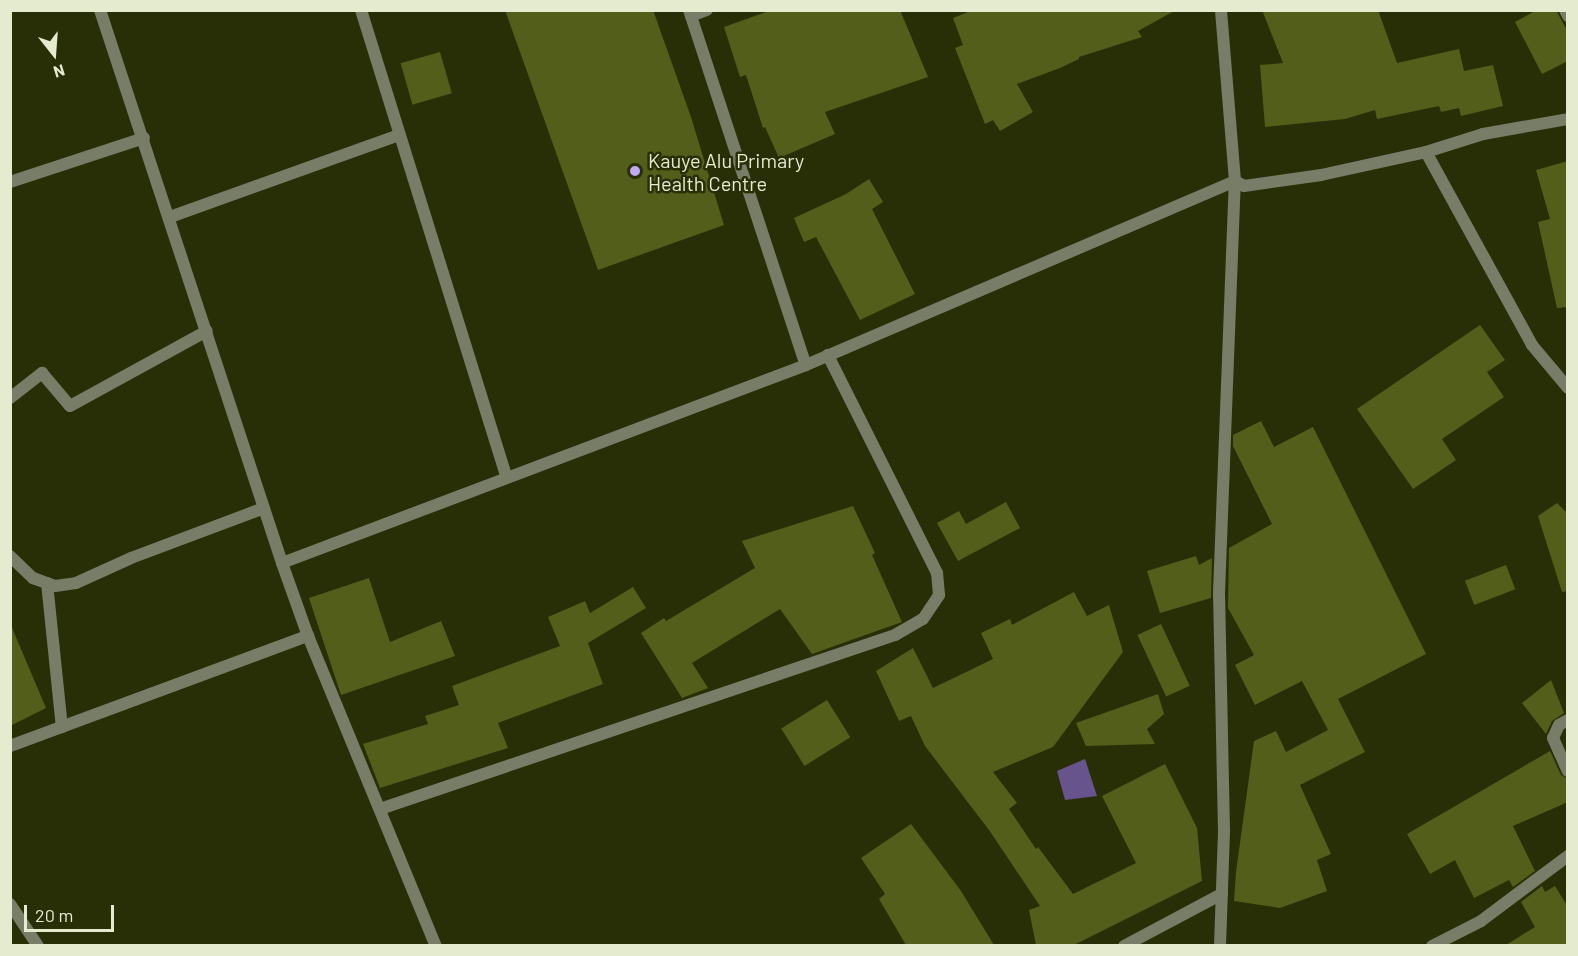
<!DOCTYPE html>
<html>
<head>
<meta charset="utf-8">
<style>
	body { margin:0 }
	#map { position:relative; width:1578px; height:956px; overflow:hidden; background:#282f07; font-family:Barlow,sans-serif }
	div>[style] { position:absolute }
	.forest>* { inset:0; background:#68548d }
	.building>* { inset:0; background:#525e1a; transform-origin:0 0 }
	.street>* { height:12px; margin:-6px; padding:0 6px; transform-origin:6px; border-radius:6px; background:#787d67 }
	.dots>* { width:16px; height:16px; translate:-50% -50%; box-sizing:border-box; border:3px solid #282f07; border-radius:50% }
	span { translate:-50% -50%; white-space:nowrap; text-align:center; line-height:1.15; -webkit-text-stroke:5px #282f07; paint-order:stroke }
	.poi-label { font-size:20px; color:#e4ebcf }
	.left { translate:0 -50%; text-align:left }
	.frame { position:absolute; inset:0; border:12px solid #e4ebcf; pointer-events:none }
	.north { position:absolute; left:24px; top:24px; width:60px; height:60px; -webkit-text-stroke:4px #282f07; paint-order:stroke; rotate:163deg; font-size:16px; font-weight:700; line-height:24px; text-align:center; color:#e4ebcf }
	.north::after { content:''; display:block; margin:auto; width:21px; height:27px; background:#e4ebcf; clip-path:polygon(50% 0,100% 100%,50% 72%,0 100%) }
	.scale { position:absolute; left:24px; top:905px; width:90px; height:27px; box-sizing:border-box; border:3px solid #e4ebcf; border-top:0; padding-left:8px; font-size:18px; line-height:21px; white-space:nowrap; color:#e4ebcf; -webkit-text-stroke:4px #282f07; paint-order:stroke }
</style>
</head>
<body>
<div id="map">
	<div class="forest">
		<div style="clip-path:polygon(1085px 759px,1097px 796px,1065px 800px,1057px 771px)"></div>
	</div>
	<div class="building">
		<div style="clip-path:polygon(505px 10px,653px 10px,691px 117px,724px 225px,598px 270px)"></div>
		<div style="clip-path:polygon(772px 10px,900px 10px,928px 77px,825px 112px,835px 134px,779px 158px,765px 127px,763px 128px,746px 75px,740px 77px,724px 27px)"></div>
		<div style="clip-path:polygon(973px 10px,1176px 10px,1138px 31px,1142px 37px,1079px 57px,1079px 59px,1060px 68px,1017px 84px,1033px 112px,1000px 131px,993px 120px,985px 124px,955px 48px,963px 45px,953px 18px)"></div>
		<div style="clip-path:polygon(1262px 10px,1378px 10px,1397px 63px,1459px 49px,1464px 71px,1493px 65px,1503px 106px,1461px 116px,1459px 108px,1441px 112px,1439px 106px,1377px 119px,1375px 110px,1345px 119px,1265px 127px,1260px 65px,1283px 63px)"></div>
		<div style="clip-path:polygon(1537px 10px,1556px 10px,1568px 32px,1568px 61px,1542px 74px,1515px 22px)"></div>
		<div style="left:440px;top:52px;width:43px;height:41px;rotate:74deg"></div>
		<div style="clip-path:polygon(1568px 161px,1568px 307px,1557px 308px,1538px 222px,1550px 219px,1536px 170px)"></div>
		<div style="clip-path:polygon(869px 179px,883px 202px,872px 209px,915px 294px,860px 320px,816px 237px,804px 242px,794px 218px,846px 194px)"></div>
		<div style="clip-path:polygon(1480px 325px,1505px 360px,1487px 372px,1504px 397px,1442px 439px,1456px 460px,1413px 489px,1357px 409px)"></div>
		<div style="clip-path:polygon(1261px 421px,1274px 447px,1313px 427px,1426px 654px,1338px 699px,1365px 752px,1300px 785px,1331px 854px,1317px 860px,1327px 891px,1280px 908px,1234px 901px,1236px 872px,1254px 741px,1276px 731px,1286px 752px,1328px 730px,1302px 681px,1255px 705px,1235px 665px,1254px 655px,1228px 608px,1229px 548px,1272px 524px,1233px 446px,1233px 435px)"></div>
		<div style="clip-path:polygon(1006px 502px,1020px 528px,958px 561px,937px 523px,959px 511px,966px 524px)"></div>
		<div style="clip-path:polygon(1557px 503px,1568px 514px,1568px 591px,1562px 592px,1538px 516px)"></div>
		<div style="clip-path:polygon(853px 506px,875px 553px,872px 555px,902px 622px,812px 654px,780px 609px,692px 663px,708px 688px,682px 698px,641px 633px,664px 618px,666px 621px,755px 568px,742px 541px)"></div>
		<div style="clip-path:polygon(1196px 556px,1199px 565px,1212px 558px,1211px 598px,1160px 613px,1147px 571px)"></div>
		<div style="left:1506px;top:565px;width:26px;height:44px;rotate:69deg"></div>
		<div style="clip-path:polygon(369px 578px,390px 642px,441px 621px,455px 656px,341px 695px,309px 598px)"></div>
		<div style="clip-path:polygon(633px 587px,646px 608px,588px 643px,603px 684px,498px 723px,508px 748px,380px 788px,363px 744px,428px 724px,425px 716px,459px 705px,452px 686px,560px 646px,548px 617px,585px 601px,590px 613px)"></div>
		<div style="clip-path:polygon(1074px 592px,1087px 616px,1109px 605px,1123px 652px,1053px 747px,993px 772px,1017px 803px,1009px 809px,1036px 849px,1038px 847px,1073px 894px,1136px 863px,1102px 796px,1165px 764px,1197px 828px,1202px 881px,1074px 945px,1036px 945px,1029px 910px,1040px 906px,989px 830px,925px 746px,911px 716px,899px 721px,876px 671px,913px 648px,933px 688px,993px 659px,981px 633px,1010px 619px,1012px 625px)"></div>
		<div style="clip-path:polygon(10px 623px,46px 708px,10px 726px)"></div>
		<div style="left:1161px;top:624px;width:68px;height:26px;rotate:65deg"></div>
		<div style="clip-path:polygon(1551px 680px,1564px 713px,1552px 721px,1546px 734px,1522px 703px)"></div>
		<div style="clip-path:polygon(1158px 694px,1164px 714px,1147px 729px,1155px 744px,1086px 746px,1076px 723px)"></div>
		<div style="left:827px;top:700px;width:44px;height:54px;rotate:58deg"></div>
		<div style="clip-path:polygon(1550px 751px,1561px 775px,1568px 779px,1568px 802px,1513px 826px,1535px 871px,1513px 887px,1509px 880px,1474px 898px,1455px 860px,1430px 874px,1407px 834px)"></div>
		<div style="clip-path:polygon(911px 824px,961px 891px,994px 945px,906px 945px,879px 899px,885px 894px,861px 858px)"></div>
		<div style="clip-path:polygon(1542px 886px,1545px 892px,1555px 886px,1568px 907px,1568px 945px,1506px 945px,1535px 927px,1521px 902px)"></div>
	</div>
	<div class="street">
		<div style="left:100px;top:10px;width:582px;rotate:71.78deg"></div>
		<div style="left:361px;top:10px;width:490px;rotate:72.7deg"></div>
		<div style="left:689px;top:10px;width:374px;rotate:71.8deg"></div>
		<div style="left:1565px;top:10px;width:7px;rotate:63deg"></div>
		<div style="left:691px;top:16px;width:17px;rotate:-21deg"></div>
		<div style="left:1426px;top:152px;width:220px;rotate:61.2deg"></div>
		<div style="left:1532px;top:345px;width:56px;rotate:50.1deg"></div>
		<div style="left:10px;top:182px;width:141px;rotate:-18.2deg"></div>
		<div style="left:170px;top:217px;width:243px;rotate:-19.7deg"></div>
		<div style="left:10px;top:398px;width:41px;rotate:-38deg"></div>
		<div style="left:42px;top:373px;width:43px;rotate:49.7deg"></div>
		<div style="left:70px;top:406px;width:156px;rotate:-28.7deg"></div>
		<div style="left:10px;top:556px;width:32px;rotate:44deg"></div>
		<div style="left:33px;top:578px;width:23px;rotate:20deg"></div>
		<div style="left:55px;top:586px;width:21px;rotate:-8deg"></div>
		<div style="left:76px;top:583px;width:60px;rotate:-24.4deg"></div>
		<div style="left:131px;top:558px;width:142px;rotate:-20.6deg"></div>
		<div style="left:47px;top:583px;width:145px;rotate:84.1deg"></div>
		<div style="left:308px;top:636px;width:335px;rotate:67.6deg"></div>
		<div style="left:1568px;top:720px;width:10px;rotate:151deg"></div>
		<div style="left:1559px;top:725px;width:14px;rotate:115deg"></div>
		<div style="left:1553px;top:738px;width:36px;rotate:66deg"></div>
		<div style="left:10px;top:746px;width:318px;rotate:-20.3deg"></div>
		<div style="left:308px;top:636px;width:77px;rotate:-109.6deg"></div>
		<div style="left:282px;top:563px;width:560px;rotate:-20.7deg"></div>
		<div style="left:806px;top:365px;width:467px;rotate:-23.2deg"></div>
		<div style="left:1235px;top:181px;width:10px;rotate:29deg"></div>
		<div style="left:1244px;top:186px;width:78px;rotate:-8.1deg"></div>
		<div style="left:1321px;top:175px;width:107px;rotate:-12.4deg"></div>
		<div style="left:1426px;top:152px;width:60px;rotate:-17.5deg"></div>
		<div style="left:1483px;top:134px;width:86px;rotate:-10deg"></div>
		<div style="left:380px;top:809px;width:544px;rotate:-18.67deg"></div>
		<div style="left:895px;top:635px;width:32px;rotate:-30deg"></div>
		<div style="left:923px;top:619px;width:29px;rotate:-56deg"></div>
		<div style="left:939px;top:595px;width:22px;rotate:-95deg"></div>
		<div style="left:937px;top:573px;width:244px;rotate:-116.6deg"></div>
		<div style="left:10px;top:904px;width:50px;rotate:56.3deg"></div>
		<div style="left:1124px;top:946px;width:111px;rotate:-28deg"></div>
		<div style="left:1220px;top:946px;width:115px;rotate:-88deg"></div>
		<div style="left:1224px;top:831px;width:238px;rotate:-91.2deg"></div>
		<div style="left:1219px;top:593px;width:412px;rotate:-87.8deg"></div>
		<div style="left:1235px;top:181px;width:172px;rotate:-94.7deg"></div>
		<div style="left:1432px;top:946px;width:55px;rotate:-27deg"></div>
		<div style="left:1481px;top:921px;width:109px;rotate:-36.8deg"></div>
	</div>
	<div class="dots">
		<div style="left:635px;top:171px;background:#c0a8f3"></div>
	</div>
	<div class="poi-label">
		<span class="left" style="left:648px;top:172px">Kauye Alu Primary<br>Health Centre</span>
	</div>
	<div class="frame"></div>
	<div class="north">N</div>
	<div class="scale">20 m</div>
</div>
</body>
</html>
